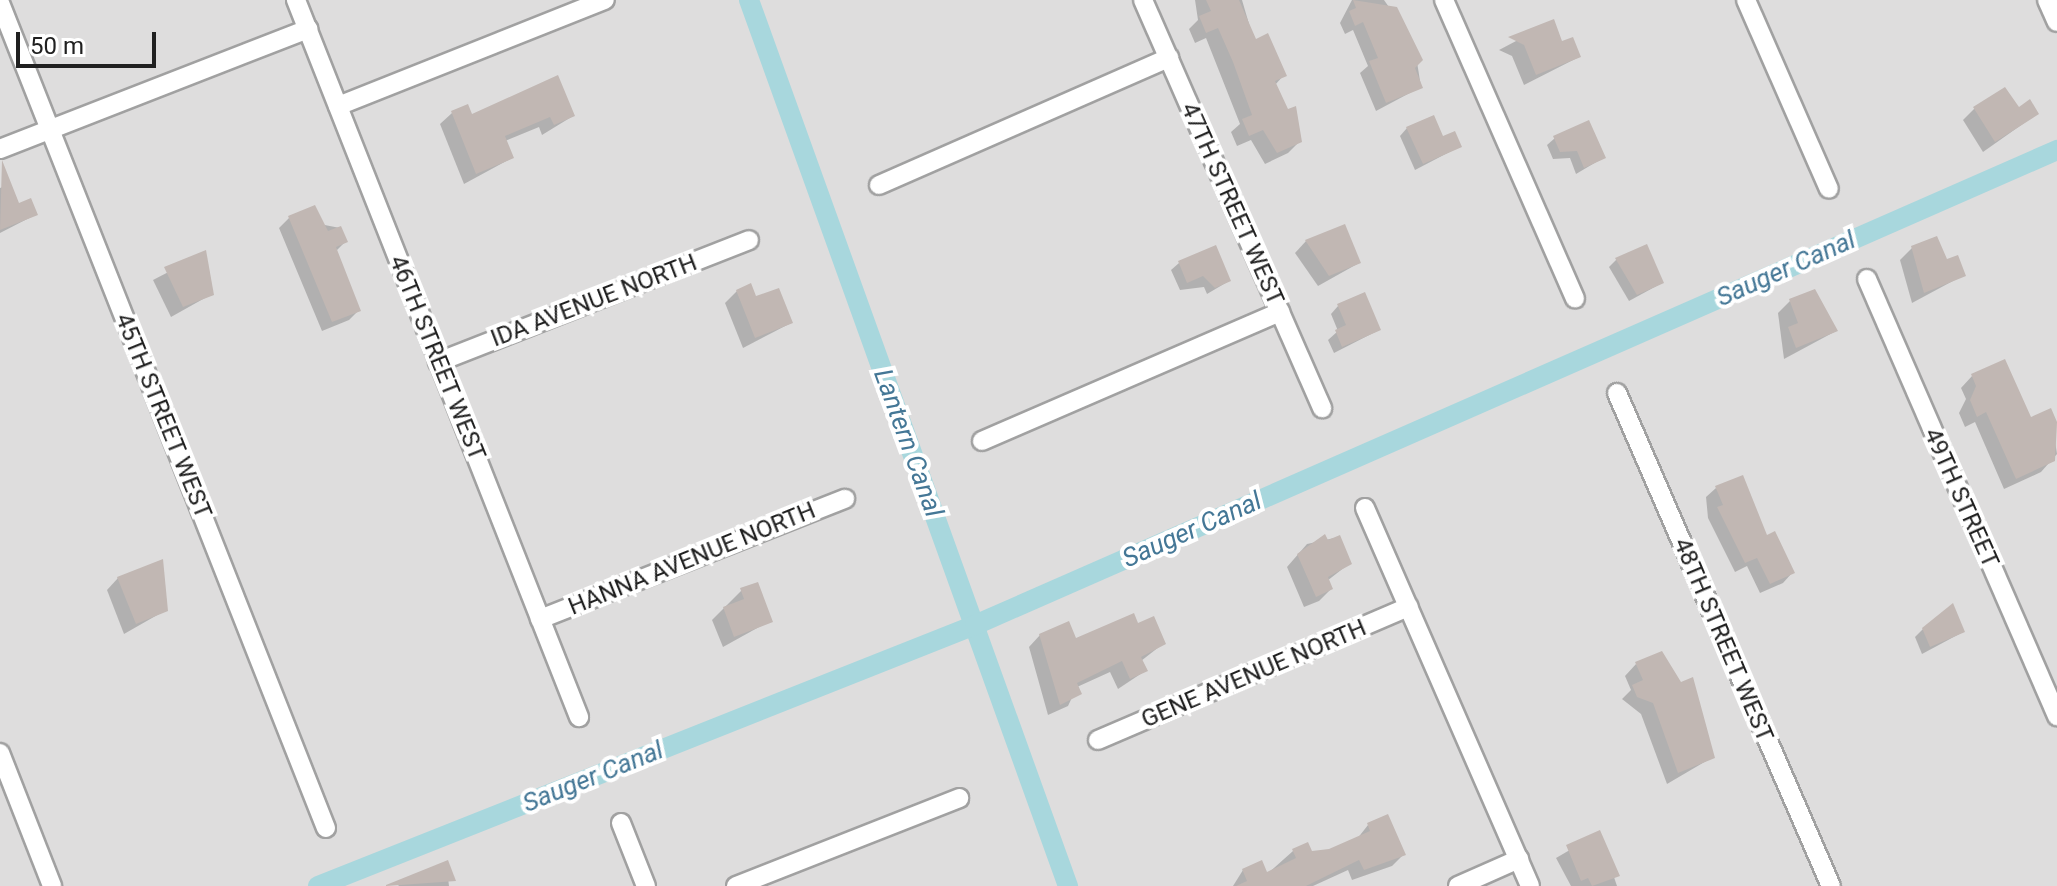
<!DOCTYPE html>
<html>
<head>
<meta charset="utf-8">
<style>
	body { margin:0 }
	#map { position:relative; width:2057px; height:886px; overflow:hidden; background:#f0ece6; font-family:Roboto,sans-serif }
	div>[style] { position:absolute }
	.residential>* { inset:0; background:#dedddd; transform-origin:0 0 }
	.shadow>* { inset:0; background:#0003 }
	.canal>* { height:20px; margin:-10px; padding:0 10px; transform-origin:10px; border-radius:10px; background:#a8d7dd }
	.building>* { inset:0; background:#c1b7b3 }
	.roads { filter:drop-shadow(2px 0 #a1a1a1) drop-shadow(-2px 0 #a1a1a1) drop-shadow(0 2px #a1a1a1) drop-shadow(0 -2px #a1a1a1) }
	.street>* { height:18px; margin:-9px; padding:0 9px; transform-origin:9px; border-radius:9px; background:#fff }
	span { translate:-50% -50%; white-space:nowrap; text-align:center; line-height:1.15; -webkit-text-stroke:8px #fff; paint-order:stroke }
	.street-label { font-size:24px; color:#202020 }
	.water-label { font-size:26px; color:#447796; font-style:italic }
	.scale { position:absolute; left:16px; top:32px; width:140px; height:36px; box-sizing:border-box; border:4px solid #202020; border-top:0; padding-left:10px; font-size:24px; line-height:28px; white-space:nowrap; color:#202020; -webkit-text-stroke:6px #fff; paint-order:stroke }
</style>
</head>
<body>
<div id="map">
	<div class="residential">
		<div style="left:0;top:0;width:2057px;height:886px"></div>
	</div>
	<div class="shadow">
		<div style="clip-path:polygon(1195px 0,1242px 0,1254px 41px,1284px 75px,1275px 85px,1300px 141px,1288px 153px,1265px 164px,1251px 140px,1237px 146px,1231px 132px,1240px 124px,1206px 38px,1195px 43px,1189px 29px,1198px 20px)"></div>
		<div style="clip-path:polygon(1352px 0,1384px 0,1414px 43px,1421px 87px,1376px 111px,1360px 73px,1368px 66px,1353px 30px,1345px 34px,1340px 23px)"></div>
		<div style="clip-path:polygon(1552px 22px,1561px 43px,1579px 57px,1524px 85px,1512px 56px,1499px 50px)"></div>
		<div style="clip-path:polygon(1974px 109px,2018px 110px,2037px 114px,1983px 152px,1963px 120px)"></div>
		<div style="clip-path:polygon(452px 113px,471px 117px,573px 116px,542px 135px,539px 127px,505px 141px,512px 158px,464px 184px,440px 124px)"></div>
		<div style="clip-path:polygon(1407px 128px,1442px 138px,1459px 147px,1415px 170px,1400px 136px)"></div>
		<div style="clip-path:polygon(1555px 138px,1603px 158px,1576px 174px,1570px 158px,1553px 159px,1547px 145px)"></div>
		<div style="clip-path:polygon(10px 184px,18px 205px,35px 215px,0 233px,0 188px)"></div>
		<div style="clip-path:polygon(289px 218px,340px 228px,345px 242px,335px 252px,359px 310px,349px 320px,322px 331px,279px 228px)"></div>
		<div style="clip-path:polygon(1306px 241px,1359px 263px,1318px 286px,1295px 253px)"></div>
		<div style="clip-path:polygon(1912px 248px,1946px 262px,1964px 275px,1912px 303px,1900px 260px)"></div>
		<div style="clip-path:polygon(205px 253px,212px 294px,171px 317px,153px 280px)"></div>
		<div style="clip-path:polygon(1617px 259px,1662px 283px,1629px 301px,1609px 267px)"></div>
		<div style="clip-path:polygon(1179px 263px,1229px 281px,1207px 294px,1204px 287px,1180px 290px,1171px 270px)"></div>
		<div style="clip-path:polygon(737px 291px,755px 298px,791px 323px,743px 348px,725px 303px)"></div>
		<div style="clip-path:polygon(1790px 301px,1836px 331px,1784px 359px,1778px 313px)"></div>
		<div style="clip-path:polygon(1338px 306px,1379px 330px,1334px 353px,1328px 340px,1338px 331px,1331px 314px)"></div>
		<div style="clip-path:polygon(1972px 376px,2030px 420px,2050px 411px,2057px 454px,2041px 472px,2004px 489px,1975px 422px,1965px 427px,1959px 413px,1966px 399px,1961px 388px)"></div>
		<div style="clip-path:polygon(1716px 488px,1792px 573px,1783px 583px,1760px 593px,1747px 566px,1735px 572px,1708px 518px,1706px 497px)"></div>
		<div style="clip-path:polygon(1339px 537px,1350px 563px,1327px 581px,1331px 589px,1319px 601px,1304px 607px,1287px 567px,1307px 544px)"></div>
		<div style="clip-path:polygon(118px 578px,166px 610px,124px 634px,107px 590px)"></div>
		<div style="clip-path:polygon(742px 590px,770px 621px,723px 647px,712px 620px)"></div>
		<div style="clip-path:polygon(1137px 625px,1164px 643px,1141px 661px,1145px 671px,1118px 689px,1110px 672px,1077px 687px,1068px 706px,1048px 715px,1029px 647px,1040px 635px,1075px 641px)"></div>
		<div style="clip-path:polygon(1923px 629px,1963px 632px,1922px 654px,1915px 637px)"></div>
		<div style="clip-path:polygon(1636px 664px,1713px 757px,1667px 784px,1641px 714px,1622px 699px,1631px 690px,1625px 676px)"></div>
		<div style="clip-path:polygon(1368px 825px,1403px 855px,1392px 866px,1352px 880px,1348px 870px,1313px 886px,1233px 886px,1243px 870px,1266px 875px,1293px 851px,1330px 851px,1357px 839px)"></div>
		<div style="clip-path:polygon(1599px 833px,1617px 886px,1571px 886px,1556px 858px)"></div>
		<div style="clip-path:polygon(446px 863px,449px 886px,398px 886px,404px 880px)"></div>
	</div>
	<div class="canal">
		<div style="left:749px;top:0;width:942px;rotate:70.2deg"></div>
		<div style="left:318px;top:886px;width:707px;rotate:-21.67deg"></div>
		<div style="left:975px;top:625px;width:1182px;rotate:-23.7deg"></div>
	</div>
	<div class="building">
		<div style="clip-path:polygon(1206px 0,1239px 0,1256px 39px,1268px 33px,1287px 76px,1275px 81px,1288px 109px,1296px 106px,1302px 142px,1277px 153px,1263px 130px,1249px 136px,1242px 119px,1252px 115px,1233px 62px,1218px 28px,1206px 33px,1199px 16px,1211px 11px)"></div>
		<div style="clip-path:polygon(1353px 0,1397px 7px,1423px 60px,1415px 68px,1423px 88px,1386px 103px,1369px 61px,1378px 58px,1363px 22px,1355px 26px,1349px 11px,1356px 8px)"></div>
		<div style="clip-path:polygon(1554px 19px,1562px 41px,1573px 37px,1581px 57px,1536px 75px,1524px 45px,1508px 37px)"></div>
		<div style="clip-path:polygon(558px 75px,575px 116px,554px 125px,550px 117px,505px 136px,514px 158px,476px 174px,451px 111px,468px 104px,472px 114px)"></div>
		<div style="clip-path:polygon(2005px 87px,2019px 107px,2030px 99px,2039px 114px,1995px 142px,1973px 107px)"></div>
		<div style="clip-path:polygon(1434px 115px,1443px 136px,1455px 131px,1462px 147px,1423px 164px,1406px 127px)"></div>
		<div style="clip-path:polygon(1589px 120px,1606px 158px,1584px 168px,1577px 151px,1560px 152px,1553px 136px)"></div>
		<div style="clip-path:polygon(2px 160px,19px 203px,31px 198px,38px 215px,0 230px)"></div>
		<div style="clip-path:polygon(315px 205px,328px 231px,341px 226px,348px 242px,336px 247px,361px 311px,332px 322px,288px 216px)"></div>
		<div style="clip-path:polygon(1345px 224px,1361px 263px,1329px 276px,1305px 240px)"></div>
		<div style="clip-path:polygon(1937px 236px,1947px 259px,1958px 255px,1966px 276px,1924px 293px,1911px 246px)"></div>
		<div style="clip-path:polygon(1647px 244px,1664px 283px,1637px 295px,1615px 258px)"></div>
		<div style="clip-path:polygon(1216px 245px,1231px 281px,1215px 288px,1203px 276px,1187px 283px,1178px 261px)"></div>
		<div style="clip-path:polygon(206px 250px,214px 295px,183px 307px,164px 267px)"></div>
		<div style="clip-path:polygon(751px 283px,756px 296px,779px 288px,793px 323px,755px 338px,736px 290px)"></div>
		<div style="clip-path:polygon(1815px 289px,1838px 331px,1796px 348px,1788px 327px,1798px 323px,1789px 299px)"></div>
		<div style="clip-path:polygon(1365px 292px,1381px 330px,1342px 347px,1335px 330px,1346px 325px,1337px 304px)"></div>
		<div style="clip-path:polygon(2005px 359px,2031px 417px,2051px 408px,2057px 422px,2055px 461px,2016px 479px,1986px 412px,1977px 417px,1970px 400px,1976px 386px,1971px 374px)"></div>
		<div style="clip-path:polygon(1743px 475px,1767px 535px,1775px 531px,1795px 573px,1770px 584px,1757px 558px,1745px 563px,1717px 507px,1723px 505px,1715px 486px)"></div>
		<div style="clip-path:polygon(1325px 534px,1328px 540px,1340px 535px,1352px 564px,1328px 577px,1333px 589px,1316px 597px,1297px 554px)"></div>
		<div style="clip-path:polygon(163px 559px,168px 611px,136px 624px,117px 577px)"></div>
		<div style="clip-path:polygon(758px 582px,773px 622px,734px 637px,723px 607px,744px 599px,740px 588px)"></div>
		<div style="clip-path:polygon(1953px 603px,1965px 632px,1930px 647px,1922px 628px)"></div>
		<div style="clip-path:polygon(1134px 613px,1138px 623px,1154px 616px,1166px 644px,1141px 657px,1148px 671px,1130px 679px,1122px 661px,1077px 683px,1082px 694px,1060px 705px,1039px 634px,1069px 621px,1076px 638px)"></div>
		<div style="clip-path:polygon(1662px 651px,1681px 682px,1693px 677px,1715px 758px,1678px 773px,1653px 703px,1637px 697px,1632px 685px,1643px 680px,1635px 662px)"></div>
		<div style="clip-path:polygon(1388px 814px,1406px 855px,1364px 870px,1359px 860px,1306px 886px,1236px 886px,1247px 881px,1242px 869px,1262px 860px,1267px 872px,1296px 858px,1292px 849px,1308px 842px,1312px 851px,1329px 849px,1370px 831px,1367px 823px)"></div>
		<div style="clip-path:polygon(1600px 830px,1620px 876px,1592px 886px,1588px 878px,1581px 881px,1566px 845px)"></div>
		<div style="clip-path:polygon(448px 860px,456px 881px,386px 886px,386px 885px)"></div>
	</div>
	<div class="roads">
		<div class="street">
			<div style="left:296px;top:0;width:771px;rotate:68.46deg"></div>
			<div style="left:1143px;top:0;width:446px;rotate:66.3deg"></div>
			<div style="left:1444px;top:0;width:326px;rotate:66.3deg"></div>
			<div style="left:1746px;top:0;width:206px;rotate:66.3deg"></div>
			<div style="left:2047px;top:0;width:24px;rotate:66deg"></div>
			<div style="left:0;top:3px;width:887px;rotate:68.44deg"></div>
			<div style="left:338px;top:106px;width:287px;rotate:-21.7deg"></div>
			<div style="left:0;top:149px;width:331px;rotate:-21.3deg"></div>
			<div style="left:879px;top:185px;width:317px;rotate:-23.7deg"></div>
			<div style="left:1867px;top:279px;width:477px;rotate:66.5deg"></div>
			<div style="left:438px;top:362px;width:334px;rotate:-21.4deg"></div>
			<div style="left:1617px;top:393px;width:537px;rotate:66.54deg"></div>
			<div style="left:982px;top:441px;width:325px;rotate:-23.4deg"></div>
			<div style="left:1365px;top:508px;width:412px;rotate:66.4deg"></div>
			<div style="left:540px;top:619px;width:328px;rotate:-21.5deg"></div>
			<div style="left:1098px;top:740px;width:338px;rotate:-23.2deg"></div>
			<div style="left:0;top:753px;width:143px;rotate:68.6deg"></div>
			<div style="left:621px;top:823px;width:68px;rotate:68.4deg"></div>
			<div style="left:736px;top:886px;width:240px;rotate:-21.5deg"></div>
			<div style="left:1458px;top:886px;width:67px;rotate:-23.9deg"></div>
		</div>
	</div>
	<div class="street-label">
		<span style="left:1232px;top:204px;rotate:66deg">47TH STREET WEST</span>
		<span style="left:594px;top:301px;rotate:-21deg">IDA AVENUE NORTH</span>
		<span style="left:437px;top:358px;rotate:68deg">46TH STREET WEST</span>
		<span style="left:163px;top:416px;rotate:68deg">45TH STREET WEST</span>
		<span style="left:1961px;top:498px;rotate:66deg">49TH STREET</span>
		<span style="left:692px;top:559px;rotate:-22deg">HANNA AVENUE NORTH</span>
		<span style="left:1723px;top:640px;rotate:67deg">48TH STREET WEST</span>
		<span style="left:1254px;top:674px;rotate:-23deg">GENE AVENUE NORTH</span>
	</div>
	<div class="water-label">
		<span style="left:1786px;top:269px;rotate:-24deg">Sauger Canal</span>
		<span style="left:908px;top:443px;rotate:70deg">Lantern Canal</span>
		<span style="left:1192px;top:530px;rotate:-24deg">Sauger Canal</span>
		<span style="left:593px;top:777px;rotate:-22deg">Sauger Canal</span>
	</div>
	<div class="scale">50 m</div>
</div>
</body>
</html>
